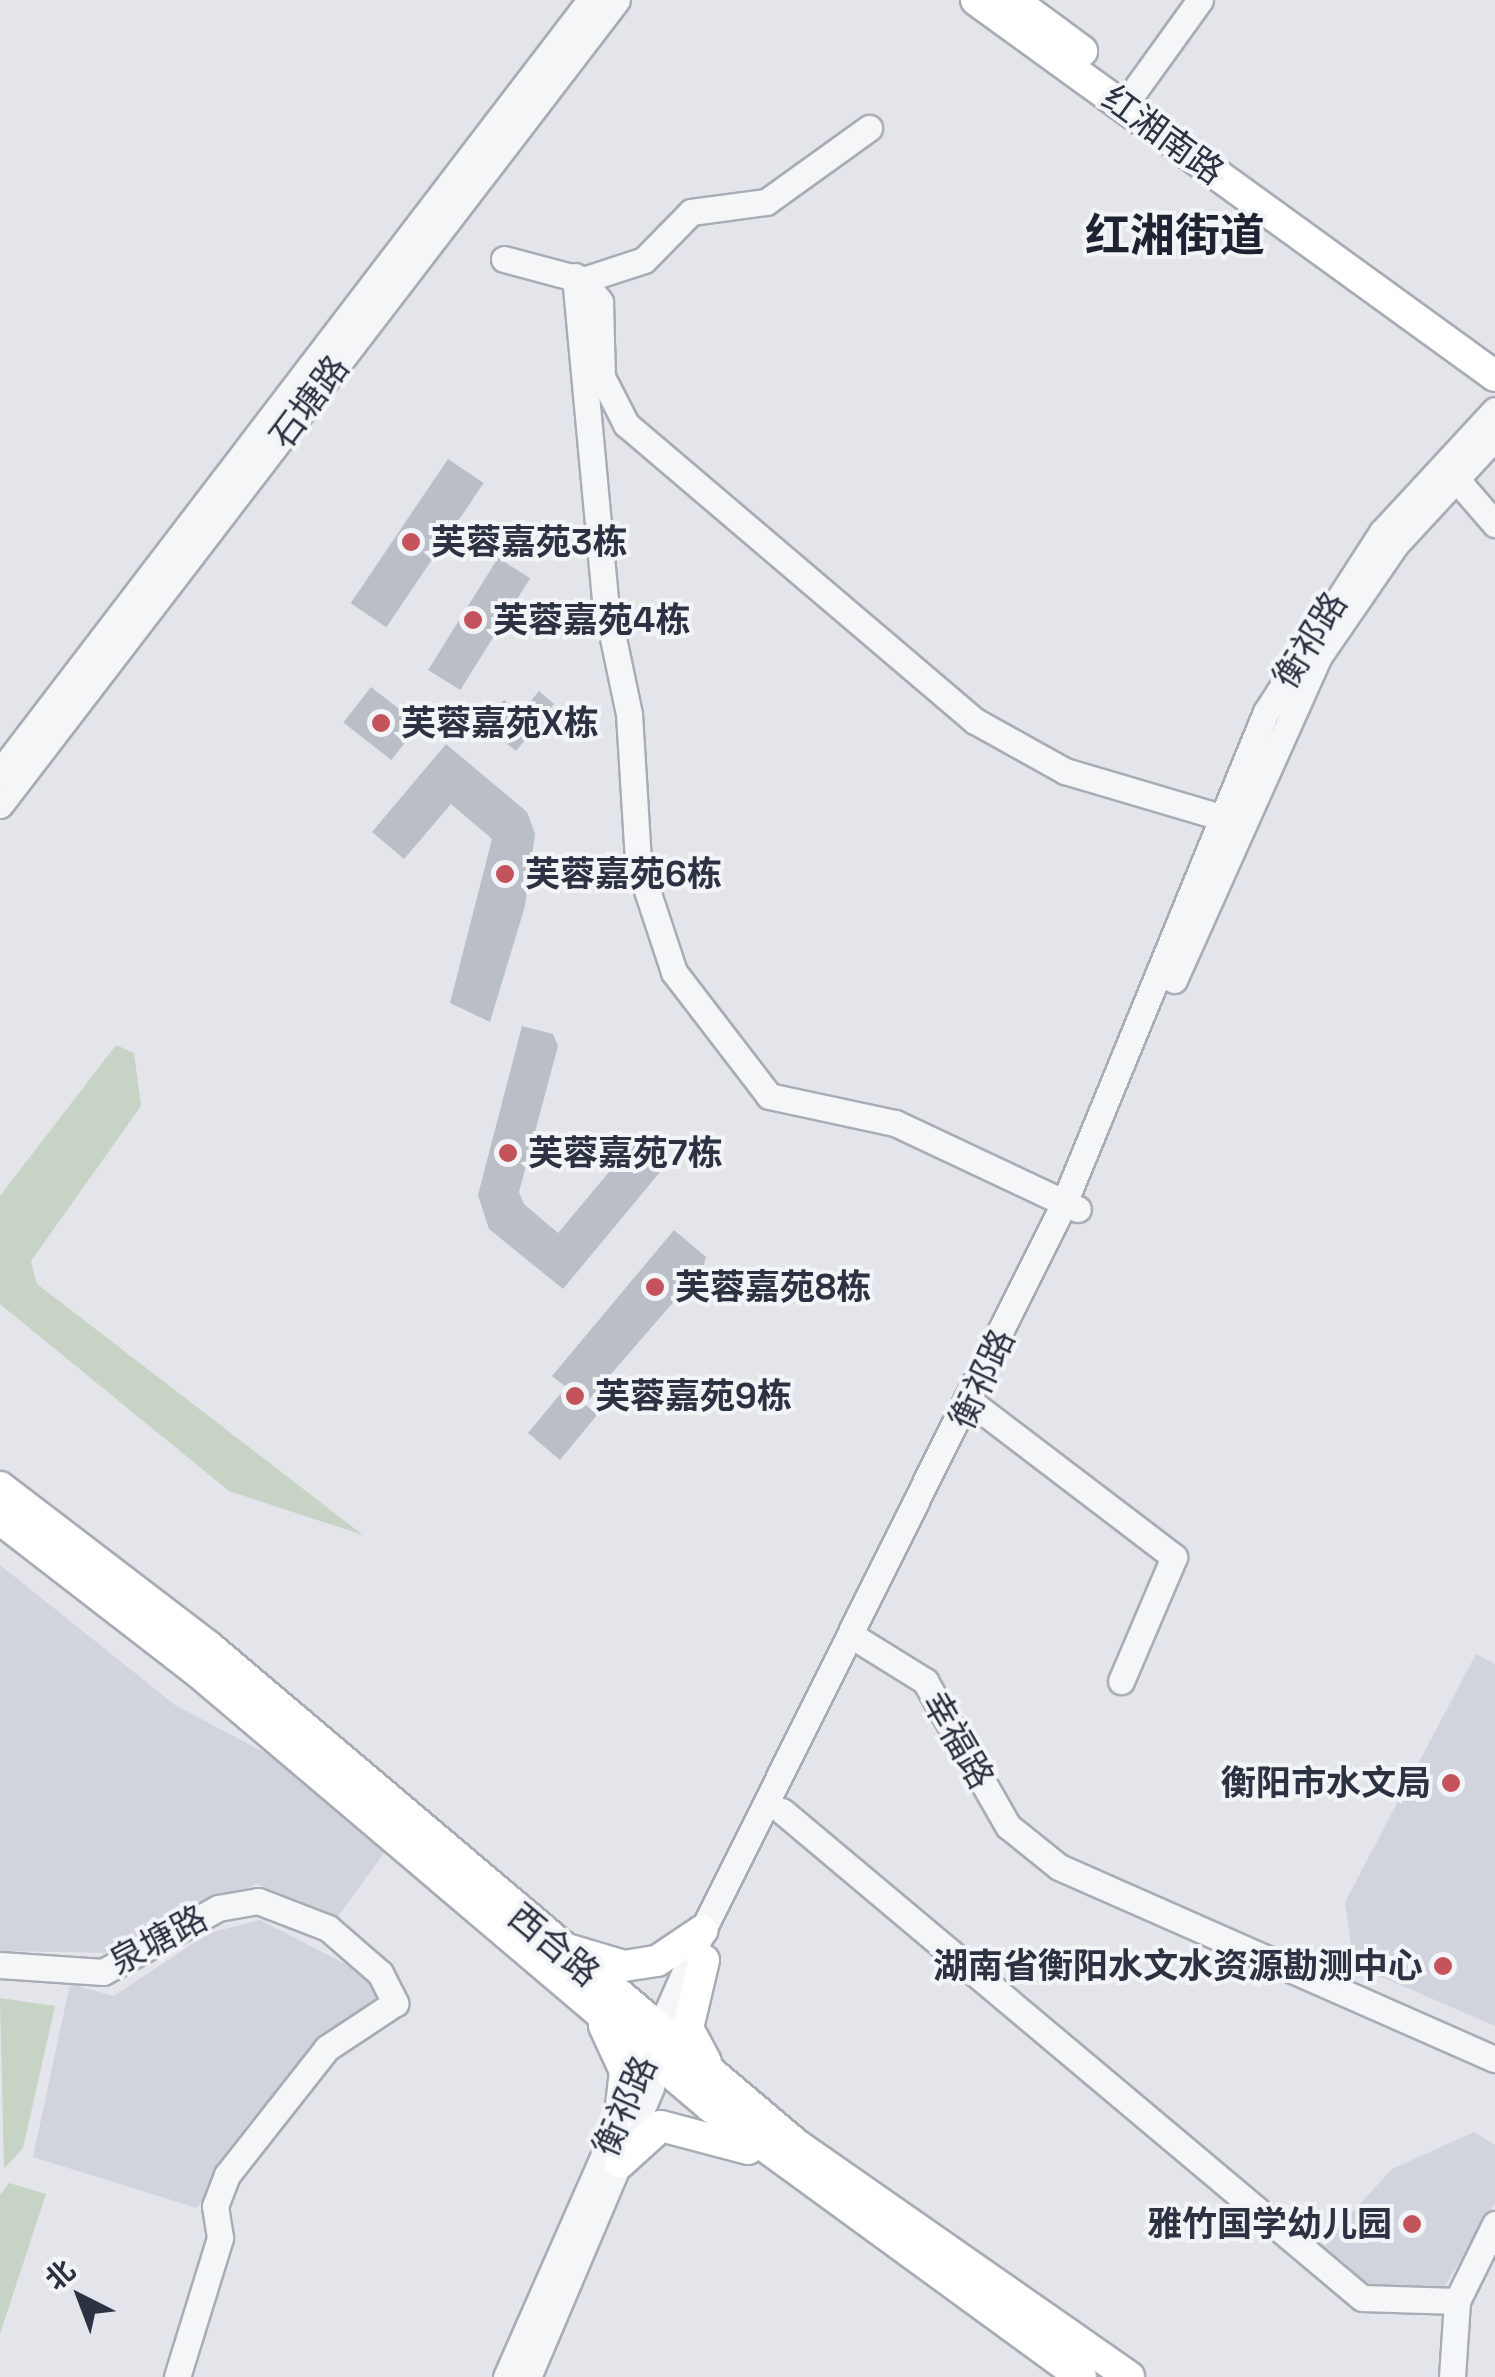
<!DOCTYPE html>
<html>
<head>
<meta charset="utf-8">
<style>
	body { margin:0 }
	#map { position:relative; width:1495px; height:2377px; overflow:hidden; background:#e3e5ea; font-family:"Space Grotesk","Noto Sans SC",sans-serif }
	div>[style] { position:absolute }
	.built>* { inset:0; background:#d1d4dc }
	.green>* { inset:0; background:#c7d3c5 }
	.building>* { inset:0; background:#babec6; transform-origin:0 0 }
	.roads { filter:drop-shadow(2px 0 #a8acb4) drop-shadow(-2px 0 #a8acb4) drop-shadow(0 2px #a8acb4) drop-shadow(0 -2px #a8acb4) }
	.minor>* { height:25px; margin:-12.5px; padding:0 12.5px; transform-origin:12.5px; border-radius:12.5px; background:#f5f6f8 }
	.major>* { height:30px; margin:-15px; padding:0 15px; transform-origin:15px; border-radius:15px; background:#fff }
	.dots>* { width:28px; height:28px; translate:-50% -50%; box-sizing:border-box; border:5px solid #f2f4f7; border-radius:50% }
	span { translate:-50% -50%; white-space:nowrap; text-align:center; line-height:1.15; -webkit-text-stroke:8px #f2f4f7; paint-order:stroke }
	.street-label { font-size:35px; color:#2c3241 }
	.poi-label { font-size:35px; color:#2c3241; font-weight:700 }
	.left { translate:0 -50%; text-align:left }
	.right { translate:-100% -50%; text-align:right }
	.district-label { font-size:45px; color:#1e2332; font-weight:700 }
	.north { position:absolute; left:30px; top:2247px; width:100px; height:100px; -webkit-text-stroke:8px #f2f4f7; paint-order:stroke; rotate:318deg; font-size:28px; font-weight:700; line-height:40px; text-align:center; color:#2c3241 }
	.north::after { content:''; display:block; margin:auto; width:35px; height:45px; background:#2c3241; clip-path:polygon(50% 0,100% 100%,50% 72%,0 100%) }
</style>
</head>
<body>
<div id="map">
	<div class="built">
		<div style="clip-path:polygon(0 1565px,175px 1705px,269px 1755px,384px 1853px,334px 1922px,257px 1884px,117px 1953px,0 1951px)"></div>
		<div style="clip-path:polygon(1476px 1654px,1495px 1664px,1495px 2026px,1354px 1965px,1345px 1902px)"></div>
		<div style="clip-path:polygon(260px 1920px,369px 1976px,379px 2003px,303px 2061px,246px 2126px,197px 2208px,33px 2157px,70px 1984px,114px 1996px,209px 1933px)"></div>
		<div style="clip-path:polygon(1474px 2132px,1495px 2145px,1495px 2203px,1443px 2289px,1379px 2292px,1322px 2245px,1392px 2169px)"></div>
	</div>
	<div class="green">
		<div style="clip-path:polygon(116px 1045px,134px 1053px,141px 1106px,31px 1261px,37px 1284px,363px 1535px,229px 1491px,0 1304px,0 1196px)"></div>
		<div style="clip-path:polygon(0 1998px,55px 2006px,23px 2148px,4px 2169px)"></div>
		<div style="clip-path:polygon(9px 2183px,46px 2194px,0 2334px,0 2195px)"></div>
	</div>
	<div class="building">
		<div style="left:448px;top:459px;width:43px;height:174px;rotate:34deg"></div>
		<div style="left:498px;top:558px;width:38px;height:132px;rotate:32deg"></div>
		<div style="left:371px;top:687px;width:61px;height:45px;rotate:38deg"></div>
		<div style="clip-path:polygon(539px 691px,554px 704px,516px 751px,484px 725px,504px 700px,520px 714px)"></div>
		<div style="clip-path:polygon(446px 744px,527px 812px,535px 834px,525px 906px,490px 1022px,450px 1003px,492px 839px,451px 804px,404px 859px,372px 832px)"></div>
		<div style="clip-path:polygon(522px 1026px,553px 1034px,558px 1046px,519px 1192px,524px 1204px,558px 1233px,635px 1141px,665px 1166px,563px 1289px,489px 1229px,478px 1195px)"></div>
		<div style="clip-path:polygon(674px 1230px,706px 1257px,703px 1268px,585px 1404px,597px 1415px,560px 1460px,528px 1433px,566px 1387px,552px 1376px)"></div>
	</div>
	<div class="roads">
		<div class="minor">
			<div style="left:1135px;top:90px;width:111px;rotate:-54.2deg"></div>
			<div style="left:504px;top:259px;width:82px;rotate:14.9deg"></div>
			<div style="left:583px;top:280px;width:28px;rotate:52deg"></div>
			<div style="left:600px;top:302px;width:75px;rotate:88.5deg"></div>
			<div style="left:602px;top:377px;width:53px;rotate:62.9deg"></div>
			<div style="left:626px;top:424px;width:458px;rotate:40.4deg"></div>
			<div style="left:975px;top:721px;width:103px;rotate:29.1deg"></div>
			<div style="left:1065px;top:771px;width:162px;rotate:16.5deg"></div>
			<div style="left:575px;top:276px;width:325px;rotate:84.7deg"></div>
			<div style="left:605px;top:600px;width:116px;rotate:78.1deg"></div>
			<div style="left:629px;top:714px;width:149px;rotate:86.5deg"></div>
			<div style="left:638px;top:863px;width:115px;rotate:71.7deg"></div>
			<div style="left:674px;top:972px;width:156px;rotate:52.5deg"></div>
			<div style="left:769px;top:1096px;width:129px;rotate:12.1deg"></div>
			<div style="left:895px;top:1123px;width:202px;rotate:25.2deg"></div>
			<div style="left:583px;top:280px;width:64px;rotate:-18.2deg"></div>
			<div style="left:644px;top:260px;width:67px;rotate:-45.6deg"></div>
			<div style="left:691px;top:212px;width:76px;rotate:-7.6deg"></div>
			<div style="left:766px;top:202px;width:127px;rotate:-35.7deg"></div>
			<div style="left:1456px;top:479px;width:60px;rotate:49.1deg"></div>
			<div style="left:0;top:772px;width:972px;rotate:-52.61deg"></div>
			<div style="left:0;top:805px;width:1014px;rotate:-52.53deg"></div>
			<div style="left:1174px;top:980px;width:355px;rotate:-65.9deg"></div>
			<div style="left:1319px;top:656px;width:136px;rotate:-55.5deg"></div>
			<div style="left:1396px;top:544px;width:146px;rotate:-47.2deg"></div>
			<div style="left:972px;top:1403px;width:254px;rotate:37.3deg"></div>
			<div style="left:1174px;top:1557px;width:135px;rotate:113.1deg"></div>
			<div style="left:854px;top:1637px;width:84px;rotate:31.8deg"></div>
			<div style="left:925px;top:1681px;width:167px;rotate:60.2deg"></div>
			<div style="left:1008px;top:1826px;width:65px;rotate:38.8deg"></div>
			<div style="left:1059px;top:1867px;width:476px;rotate:23.8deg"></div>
			<div style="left:782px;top:1811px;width:757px;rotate:40.02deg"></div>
			<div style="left:1362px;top:2298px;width:95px;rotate:1.8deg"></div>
			<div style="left:0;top:1965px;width:103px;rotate:3.9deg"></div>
			<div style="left:103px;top:1972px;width:132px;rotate:-29.1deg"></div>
			<div style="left:218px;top:1908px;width:41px;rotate:-9.9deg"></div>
			<div style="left:258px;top:1901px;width:75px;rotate:21.1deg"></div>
			<div style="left:328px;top:1928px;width:69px;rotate:40.9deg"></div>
			<div style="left:380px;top:1973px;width:34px;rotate:63deg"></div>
			<div style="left:395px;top:2003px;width:82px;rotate:146.5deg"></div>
			<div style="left:327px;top:2048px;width:162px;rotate:128.2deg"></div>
			<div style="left:227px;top:2175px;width:33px;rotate:111deg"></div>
			<div style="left:215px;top:2206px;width:32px;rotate:81deg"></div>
			<div style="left:220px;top:2238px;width:145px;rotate:107.2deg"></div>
			<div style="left:506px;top:2377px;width:488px;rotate:-66.2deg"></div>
			<div style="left:703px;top:1930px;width:812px;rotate:-63.59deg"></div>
			<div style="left:1064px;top:1203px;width:531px;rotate:-67.64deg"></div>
			<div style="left:1266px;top:712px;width:214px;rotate:-57.2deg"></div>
			<div style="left:1382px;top:532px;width:166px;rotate:-47.2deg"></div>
			<div style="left:528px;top:2377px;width:315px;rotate:-67deg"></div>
			<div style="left:1452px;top:2377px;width:76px;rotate:-86.2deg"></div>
			<div style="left:1457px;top:2301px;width:86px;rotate:-63.7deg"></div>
		</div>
		<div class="major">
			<div style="left:976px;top:0;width:641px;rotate:35.92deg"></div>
			<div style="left:1013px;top:0;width:86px;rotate:36.5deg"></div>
			<div style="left:0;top:1487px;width:262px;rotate:37.4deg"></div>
			<div style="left:208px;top:1646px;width:772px;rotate:40.27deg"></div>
			<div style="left:797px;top:2145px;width:405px;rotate:34.9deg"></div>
			<div style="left:0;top:1519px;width:250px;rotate:37.7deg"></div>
			<div style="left:198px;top:1672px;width:673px;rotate:40.3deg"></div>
			<div style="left:711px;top:2107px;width:458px;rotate:36.1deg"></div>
			<div style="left:570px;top:1950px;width:56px;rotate:16.5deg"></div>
			<div style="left:624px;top:1966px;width:33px;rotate:-9deg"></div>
			<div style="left:657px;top:1961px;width:55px;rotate:-34deg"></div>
			<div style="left:704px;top:1960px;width:70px;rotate:103.2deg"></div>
			<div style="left:688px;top:2028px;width:38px;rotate:62deg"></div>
			<div style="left:604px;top:2026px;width:50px;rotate:65deg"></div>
			<div style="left:625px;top:2071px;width:44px;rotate:96.5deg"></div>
			<div style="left:620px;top:2163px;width:55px;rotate:-42.1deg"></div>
			<div style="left:661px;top:2126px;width:90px;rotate:14.8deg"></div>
		</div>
	</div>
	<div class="dots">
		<div style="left:411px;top:542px;background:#c4535b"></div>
		<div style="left:473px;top:620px;background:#c4535b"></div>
		<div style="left:381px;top:723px;background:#c4535b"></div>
		<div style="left:505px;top:874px;background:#c4535b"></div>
		<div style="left:508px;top:1153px;background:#c4535b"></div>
		<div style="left:655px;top:1287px;background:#c4535b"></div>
		<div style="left:575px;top:1396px;background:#c4535b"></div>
		<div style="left:1451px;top:1783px;background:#c4535b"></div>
		<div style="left:1443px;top:1966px;background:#c4535b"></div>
		<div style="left:1412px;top:2224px;background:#c4535b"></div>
	</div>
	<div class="street-label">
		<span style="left:1163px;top:135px;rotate:36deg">红湘南路</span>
		<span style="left:309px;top:402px;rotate:-53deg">石塘路</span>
		<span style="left:1310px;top:640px;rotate:-58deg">衡祁路</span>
		<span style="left:982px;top:1379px;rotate:-65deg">衡祁路</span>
		<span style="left:958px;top:1740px;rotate:60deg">幸福路</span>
		<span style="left:158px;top:1940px;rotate:-28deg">泉塘路</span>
		<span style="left:554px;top:1945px;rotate:40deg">西合路</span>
		<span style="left:625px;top:2106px;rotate:-66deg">衡祁路</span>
	</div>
	<div class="poi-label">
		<span class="left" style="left:431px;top:542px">芙蓉嘉苑3栋</span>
		<span class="left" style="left:493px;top:620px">芙蓉嘉苑4栋</span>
		<span class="left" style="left:401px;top:723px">芙蓉嘉苑X栋</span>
		<span class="left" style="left:525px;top:874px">芙蓉嘉苑6栋</span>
		<span class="left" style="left:528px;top:1153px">芙蓉嘉苑7栋</span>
		<span class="left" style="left:675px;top:1287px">芙蓉嘉苑8栋</span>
		<span class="left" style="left:595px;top:1396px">芙蓉嘉苑9栋</span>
		<span class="right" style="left:1431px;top:1783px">衡阳市水文局</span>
		<span class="right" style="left:1423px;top:1966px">湖南省衡阳水文水资源勘测中心</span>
		<span class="right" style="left:1392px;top:2224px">雅竹国学幼儿园</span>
	</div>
	<div class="district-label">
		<span style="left:1175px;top:236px">红湘街道</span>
	</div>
	<div class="north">北</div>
</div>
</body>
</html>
